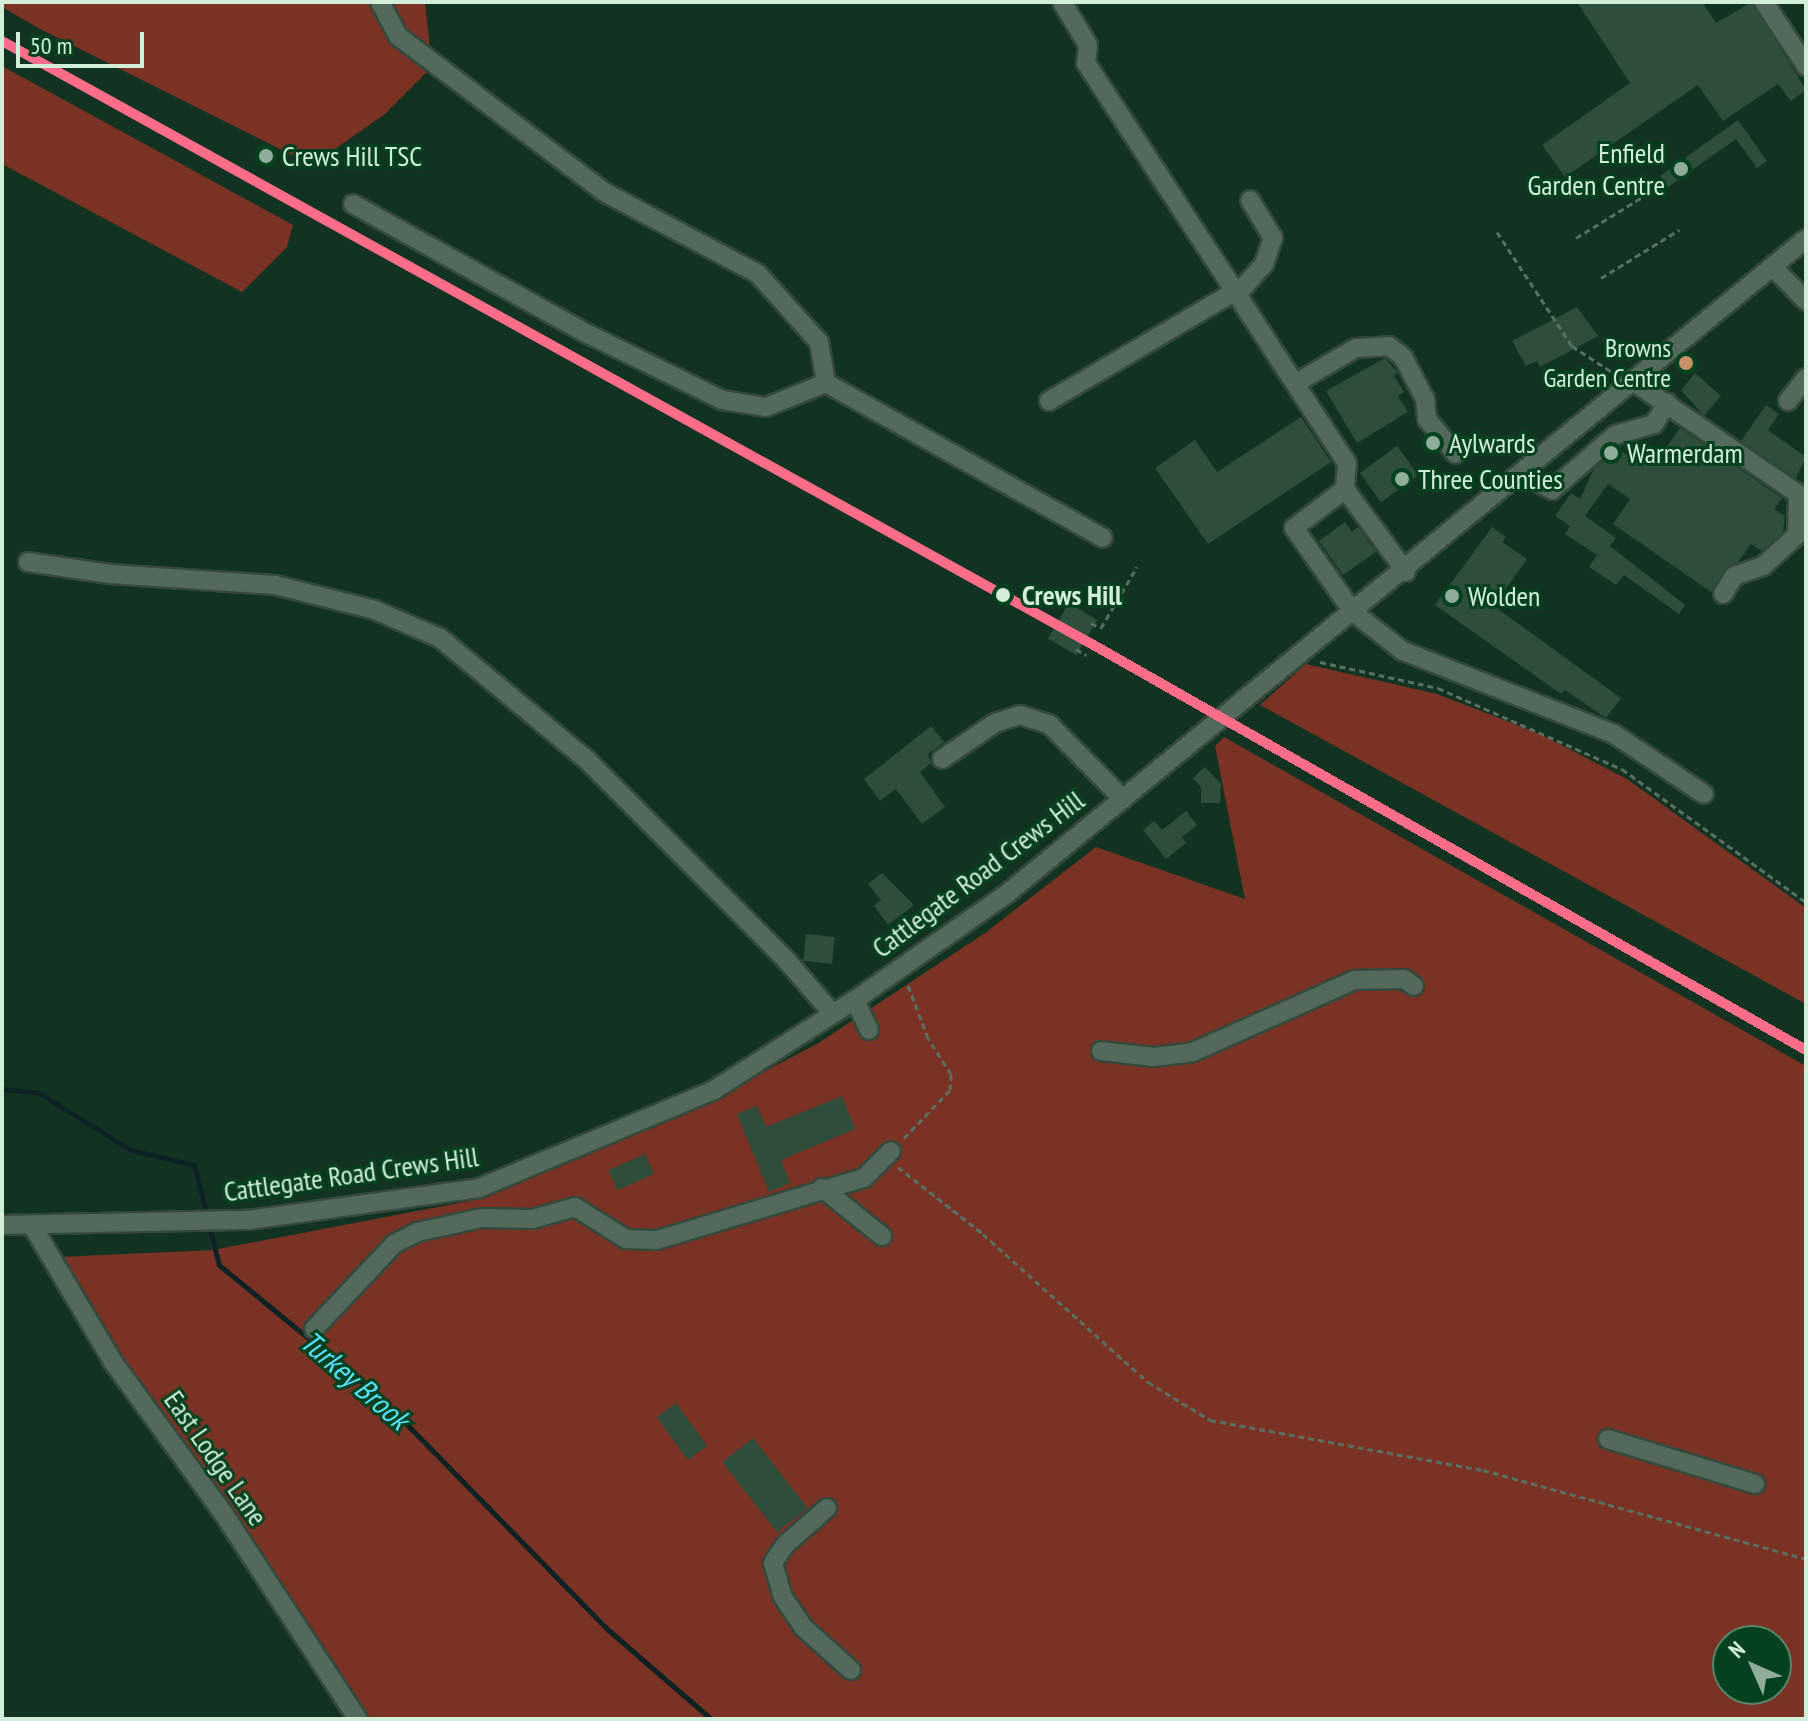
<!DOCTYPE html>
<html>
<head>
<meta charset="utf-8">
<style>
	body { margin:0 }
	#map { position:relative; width:1808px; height:1721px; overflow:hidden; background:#123321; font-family:"PT Sans Narrow",sans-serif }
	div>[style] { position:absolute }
	.green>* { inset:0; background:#793223 }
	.stream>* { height:5px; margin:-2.5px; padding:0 2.5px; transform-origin:2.5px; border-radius:2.5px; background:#0e2224 }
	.building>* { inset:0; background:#2e4e3b; transform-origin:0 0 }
	.path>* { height:3px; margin-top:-1.5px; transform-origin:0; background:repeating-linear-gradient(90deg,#596f62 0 6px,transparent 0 10px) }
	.roads { filter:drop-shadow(2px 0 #34493c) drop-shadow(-2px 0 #34493c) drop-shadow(0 2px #34493c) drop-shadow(0 -2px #34493c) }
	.minor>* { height:18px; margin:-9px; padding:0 9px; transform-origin:9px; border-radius:9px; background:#53695b }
	.rail-1>* { height:10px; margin:-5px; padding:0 5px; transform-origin:5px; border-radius:5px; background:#fb6d88 }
	.dots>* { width:22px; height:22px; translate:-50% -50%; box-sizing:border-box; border:4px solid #05411f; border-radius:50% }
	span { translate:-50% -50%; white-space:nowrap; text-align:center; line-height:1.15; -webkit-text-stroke:6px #05411f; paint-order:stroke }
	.bus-label { font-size:26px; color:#d2eed8 }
	.right { translate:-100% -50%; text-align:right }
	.poi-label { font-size:28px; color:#d2eed8 }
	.left { translate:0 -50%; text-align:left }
	.stop-label { font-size:28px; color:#d2eed8; font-weight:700 }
	.street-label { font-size:28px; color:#d2eed8 }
	.water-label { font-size:30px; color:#57e1fa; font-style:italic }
	.frame { position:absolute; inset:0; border:4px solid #d2eed8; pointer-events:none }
	.north { position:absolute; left:1712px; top:1625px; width:80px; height:80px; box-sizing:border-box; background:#05411f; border:2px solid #578669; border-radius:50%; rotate:315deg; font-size:22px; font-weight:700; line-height:32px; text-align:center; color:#d2eed8 }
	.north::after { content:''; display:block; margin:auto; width:28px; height:36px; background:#8fad98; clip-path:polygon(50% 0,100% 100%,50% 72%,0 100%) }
	.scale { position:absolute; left:16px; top:32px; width:128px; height:36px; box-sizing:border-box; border:4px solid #d2eed8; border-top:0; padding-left:10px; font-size:24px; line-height:28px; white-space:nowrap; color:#d2eed8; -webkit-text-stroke:6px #05411f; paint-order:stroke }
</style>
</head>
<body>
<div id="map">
	<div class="green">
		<div style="clip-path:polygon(2px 2px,425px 2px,432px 67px,385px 114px,312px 165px,40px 29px,2px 7px)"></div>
		<div style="clip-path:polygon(2px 66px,293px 225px,287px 247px,242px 292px,2px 164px)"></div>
		<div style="clip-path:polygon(1306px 664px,1437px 694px,1540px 734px,1627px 779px,1806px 908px,1806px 1004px,1260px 705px)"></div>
		<div style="clip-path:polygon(evenodd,1224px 737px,1806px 1066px,1806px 1719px,363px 1719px,38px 1258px,213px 1250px,485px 1198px,717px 1096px,817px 1044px,985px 933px,1096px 847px,1245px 899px,1215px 746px,1224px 737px,1728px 1641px,1776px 1641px,1776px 1689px,1728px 1689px,1728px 1641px)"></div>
	</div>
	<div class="stream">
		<div style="left:2px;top:1089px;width:37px;rotate:6deg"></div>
		<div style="left:39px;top:1093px;width:108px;rotate:31.8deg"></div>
		<div style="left:131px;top:1150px;width:65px;rotate:13.4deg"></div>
		<div style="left:194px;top:1165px;width:53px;rotate:75.7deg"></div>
		<div style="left:209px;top:1226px;width:40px;rotate:75.6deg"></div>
		<div style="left:219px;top:1265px;width:208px;rotate:39.3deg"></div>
		<div style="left:380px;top:1397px;width:323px;rotate:45.6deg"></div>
		<div style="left:606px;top:1628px;width:139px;rotate:40.9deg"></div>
	</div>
	<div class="building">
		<div style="clip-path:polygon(1577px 2px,1702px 2px,1716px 23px,1752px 2px,1806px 90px,1791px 101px,1778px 84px,1723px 121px,1698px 85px,1565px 177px,1542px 145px,1630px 83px)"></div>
		<div style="clip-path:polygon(1738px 120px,1767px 161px,1757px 168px,1736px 139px,1668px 187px,1660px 176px)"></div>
		<div style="clip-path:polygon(1577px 307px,1598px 336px,1540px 367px,1537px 361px,1526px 366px,1512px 341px)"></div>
		<div style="clip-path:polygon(1385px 358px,1398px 373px,1394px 376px,1404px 392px,1398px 396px,1408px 412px,1357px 443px,1326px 391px)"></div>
		<div style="clip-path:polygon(1695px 373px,1721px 396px,1704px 416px,1681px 390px)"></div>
		<div style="clip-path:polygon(1766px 405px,1779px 414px,1768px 430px,1806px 457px,1796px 478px,1741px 441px)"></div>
		<div style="clip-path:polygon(1301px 417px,1331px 462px,1208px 544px,1155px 468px,1195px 440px,1217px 472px)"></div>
		<div style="clip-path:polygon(1680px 428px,1782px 498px,1774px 509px,1785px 516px,1783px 532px,1762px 551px,1751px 544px,1738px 562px,1724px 570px,1711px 592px,1613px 524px,1630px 499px,1608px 484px,1585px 516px,1616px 538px,1610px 546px,1685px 605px,1679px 614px,1624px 575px,1616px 585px,1589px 567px,1597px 555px,1565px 534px,1570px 526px,1555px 516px,1571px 493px,1580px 499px,1594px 469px,1618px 449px,1632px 458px,1643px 442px,1662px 454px)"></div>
		<div style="left:1397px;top:446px;width:36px;height:46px;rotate:54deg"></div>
		<div style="clip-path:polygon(1345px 522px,1352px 532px,1358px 527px,1376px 552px,1343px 575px,1319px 541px)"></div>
		<div style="clip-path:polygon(1492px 527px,1506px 537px,1502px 542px,1527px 559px,1494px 606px,1621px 698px,1606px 718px,1565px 690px,1561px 694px,1435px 605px)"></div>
		<div style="left:1069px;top:603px;width:33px;height:41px;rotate:31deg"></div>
		<div style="clip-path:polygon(931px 726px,944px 742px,928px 754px,931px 763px,920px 772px,945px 807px,922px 824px,896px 789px,880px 801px,864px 779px)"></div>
		<div style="clip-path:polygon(1205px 767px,1221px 784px,1220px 803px,1201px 803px,1201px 787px,1193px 778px)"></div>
		<div style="clip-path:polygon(1186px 811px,1197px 825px,1182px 837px,1186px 843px,1166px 859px,1143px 830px,1154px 821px,1162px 830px)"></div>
		<div style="clip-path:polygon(882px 873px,914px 905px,888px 925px,874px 906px,881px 900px,868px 884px)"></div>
		<div style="left:806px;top:934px;width:29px;height:27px;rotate:6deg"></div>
		<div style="clip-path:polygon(842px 1096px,855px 1129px,781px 1160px,790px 1183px,769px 1192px,737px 1114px,757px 1106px,766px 1127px)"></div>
		<div style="left:645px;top:1154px;width:22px;height:40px;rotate:66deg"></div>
		<div style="left:676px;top:1403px;width:53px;height:24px;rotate:54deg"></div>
		<div style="left:753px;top:1438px;width:89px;height:39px;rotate:52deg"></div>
	</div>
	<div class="path">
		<div style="left:1497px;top:232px;width:136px;rotate:56.7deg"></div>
		<div style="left:1572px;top:346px;width:51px;rotate:33.1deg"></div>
		<div style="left:1576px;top:238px;width:105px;rotate:-31.7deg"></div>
		<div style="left:1601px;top:278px;width:92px;rotate:-31.6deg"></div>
		<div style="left:1091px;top:623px;width:11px;rotate:27deg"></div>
		<div style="left:1101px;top:628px;width:71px;rotate:-59.5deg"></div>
		<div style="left:1076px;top:649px;width:12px;rotate:31deg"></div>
		<div style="left:1320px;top:662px;width:121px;rotate:12.4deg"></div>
		<div style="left:1438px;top:688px;width:201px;rotate:23.8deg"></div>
		<div style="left:1622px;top:769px;width:227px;rotate:35.9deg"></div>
		<div style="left:904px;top:1138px;width:66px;rotate:-46.2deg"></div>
		<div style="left:950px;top:1090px;width:16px;rotate:-86deg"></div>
		<div style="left:951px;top:1074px;width:43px;rotate:-122.6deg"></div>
		<div style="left:928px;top:1038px;width:59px;rotate:-110.9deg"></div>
		<div style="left:898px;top:1167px;width:108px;rotate:38.2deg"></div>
		<div style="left:983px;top:1234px;width:222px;rotate:41.9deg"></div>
		<div style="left:1148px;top:1382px;width:73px;rotate:31.5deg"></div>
		<div style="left:1210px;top:1420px;width:278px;rotate:10.4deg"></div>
		<div style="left:1483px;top:1470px;width:335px;rotate:15.4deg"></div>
	</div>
	<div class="roads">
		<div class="minor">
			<div style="left:380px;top:2px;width:38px;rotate:62deg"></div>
			<div style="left:398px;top:36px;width:258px;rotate:37.1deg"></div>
			<div style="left:604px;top:192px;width:174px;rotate:28deg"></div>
			<div style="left:758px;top:274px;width:91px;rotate:48.1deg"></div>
			<div style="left:819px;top:342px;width:42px;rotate:80.3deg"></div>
			<div style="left:826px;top:383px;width:317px;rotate:29.2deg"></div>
			<div style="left:1062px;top:2px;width:50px;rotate:58.8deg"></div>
			<div style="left:1088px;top:45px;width:18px;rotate:96deg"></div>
			<div style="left:1086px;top:63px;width:478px;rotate:56.9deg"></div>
			<div style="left:1347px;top:464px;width:25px;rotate:95deg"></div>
			<div style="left:1345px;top:489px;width:103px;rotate:53.7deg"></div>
			<div style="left:1764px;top:2px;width:77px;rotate:56.7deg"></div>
			<div style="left:353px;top:204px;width:269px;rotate:29deg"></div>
			<div style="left:588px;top:334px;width:149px;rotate:26.2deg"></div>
			<div style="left:722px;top:400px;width:45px;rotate:9deg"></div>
			<div style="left:766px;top:407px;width:65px;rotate:-21.8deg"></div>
			<div style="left:1773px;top:267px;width:47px;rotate:45.9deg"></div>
			<div style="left:1239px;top:292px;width:38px;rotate:-48deg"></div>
			<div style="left:1264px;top:264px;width:28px;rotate:-71deg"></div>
			<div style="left:1273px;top:238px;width:44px;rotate:-121.2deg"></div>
			<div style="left:1634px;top:382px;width:199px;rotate:34.3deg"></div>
			<div style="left:1798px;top:494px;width:41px;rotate:91.4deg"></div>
			<div style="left:1797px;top:535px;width:46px;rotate:137.6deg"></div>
			<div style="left:1763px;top:566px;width:31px;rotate:161deg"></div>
			<div style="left:1734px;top:576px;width:21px;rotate:121deg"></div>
			<div style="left:1296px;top:383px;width:69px;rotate:-30.3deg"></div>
			<div style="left:1356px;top:348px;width:33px;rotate:-3deg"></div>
			<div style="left:1389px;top:346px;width:18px;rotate:38deg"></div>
			<div style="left:1403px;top:357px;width:47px;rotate:62.4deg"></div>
			<div style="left:1425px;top:399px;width:20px;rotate:84deg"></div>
			<div style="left:1427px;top:419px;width:45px;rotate:50.4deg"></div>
			<div style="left:1049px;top:401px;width:217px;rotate:-30.5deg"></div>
			<div style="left:1788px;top:401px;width:29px;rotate:-52deg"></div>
			<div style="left:1523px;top:475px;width:33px;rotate:27deg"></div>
			<div style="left:1552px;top:490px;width:84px;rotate:-41.1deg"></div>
			<div style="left:1615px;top:435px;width:41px;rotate:-15.8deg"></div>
			<div style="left:1654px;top:424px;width:25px;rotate:-58deg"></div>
			<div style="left:1345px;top:489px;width:64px;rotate:142.6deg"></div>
			<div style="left:1294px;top:528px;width:103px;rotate:54.9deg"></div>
			<div style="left:1353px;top:612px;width:63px;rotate:38deg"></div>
			<div style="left:1403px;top:651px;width:227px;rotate:21.5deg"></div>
			<div style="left:1614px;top:734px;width:108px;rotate:33.7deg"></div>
			<div style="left:28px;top:562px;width:83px;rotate:8.3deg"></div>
			<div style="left:110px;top:574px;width:165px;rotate:3.8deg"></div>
			<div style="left:275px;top:585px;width:103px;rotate:14deg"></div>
			<div style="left:375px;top:610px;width:71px;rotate:23.3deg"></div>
			<div style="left:440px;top:638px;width:191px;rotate:39.7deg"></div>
			<div style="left:587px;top:760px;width:284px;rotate:45.1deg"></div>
			<div style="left:787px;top:961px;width:70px;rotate:49deg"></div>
			<div style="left:942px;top:759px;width:64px;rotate:-34.2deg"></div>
			<div style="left:995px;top:723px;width:26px;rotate:-18deg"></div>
			<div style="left:1020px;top:715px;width:32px;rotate:18deg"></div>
			<div style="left:1050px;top:725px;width:104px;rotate:45.4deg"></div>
			<div style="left:855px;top:1000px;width:33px;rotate:65deg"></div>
			<div style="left:1101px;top:1051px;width:53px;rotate:6.5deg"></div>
			<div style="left:1154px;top:1057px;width:39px;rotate:-7deg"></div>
			<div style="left:1193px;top:1052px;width:177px;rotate:-24deg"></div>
			<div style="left:1355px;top:980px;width:49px;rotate:-1.2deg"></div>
			<div style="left:1404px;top:979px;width:12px;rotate:35deg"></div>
			<div style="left:822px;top:1188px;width:77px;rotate:38.7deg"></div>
			<div style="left:2px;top:1225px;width:247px;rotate:-1.2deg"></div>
			<div style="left:249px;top:1220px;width:232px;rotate:-7.9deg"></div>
			<div style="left:479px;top:1188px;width:255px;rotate:-22.6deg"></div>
			<div style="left:714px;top:1090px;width:167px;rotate:-32.6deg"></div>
			<div style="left:855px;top:1000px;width:188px;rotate:-35deg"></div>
			<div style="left:1009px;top:892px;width:1030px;rotate:-39.33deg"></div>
			<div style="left:33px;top:1227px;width:157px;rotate:59.3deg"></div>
			<div style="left:113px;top:1362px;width:187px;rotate:53.9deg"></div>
			<div style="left:223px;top:1513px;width:246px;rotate:56.8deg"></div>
			<div style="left:314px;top:1329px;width:117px;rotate:-46.7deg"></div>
			<div style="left:394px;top:1244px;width:27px;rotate:-27deg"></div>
			<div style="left:418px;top:1232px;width:65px;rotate:-12.5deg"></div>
			<div style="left:481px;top:1218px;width:52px;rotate:1.1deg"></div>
			<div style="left:533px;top:1219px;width:44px;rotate:-15.9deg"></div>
			<div style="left:575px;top:1207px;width:60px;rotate:32.1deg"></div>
			<div style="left:626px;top:1239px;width:31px;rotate:2deg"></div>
			<div style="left:657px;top:1240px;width:216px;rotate:-16.7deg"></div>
			<div style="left:864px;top:1178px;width:38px;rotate:-45deg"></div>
			<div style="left:1608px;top:1439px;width:154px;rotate:17deg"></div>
			<div style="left:827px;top:1508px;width:56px;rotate:138.6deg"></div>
			<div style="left:785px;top:1545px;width:22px;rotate:124deg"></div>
			<div style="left:773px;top:1563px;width:35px;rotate:74deg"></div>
			<div style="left:783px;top:1597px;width:37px;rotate:56deg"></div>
			<div style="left:804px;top:1628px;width:63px;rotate:41.8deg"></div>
		</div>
	</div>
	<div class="rail-1">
		<div style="left:2px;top:41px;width:1243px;rotate:28.96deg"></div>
		<div style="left:1090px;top:643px;width:824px;rotate:29.62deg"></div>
	</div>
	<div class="dots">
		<div style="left:266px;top:156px;background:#8fad98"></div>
		<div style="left:1681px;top:169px;background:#8fad98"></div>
		<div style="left:1686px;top:363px;background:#c7916a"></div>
		<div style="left:1433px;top:443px;background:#8fad98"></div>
		<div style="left:1611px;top:453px;background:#8fad98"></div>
		<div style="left:1402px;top:479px;background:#8fad98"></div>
		<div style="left:1003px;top:595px;background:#d2eed8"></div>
		<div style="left:1452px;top:596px;background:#8fad98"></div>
	</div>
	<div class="bus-label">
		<span class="right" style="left:1671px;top:363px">Browns<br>Garden Centre</span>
	</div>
	<div class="poi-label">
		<span class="right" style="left:1665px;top:169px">Enfield<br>Garden Centre</span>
		<span class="left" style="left:282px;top:156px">Crews Hill TSC</span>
		<span class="left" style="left:1449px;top:443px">Aylwards</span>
		<span class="left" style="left:1627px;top:453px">Warmerdam</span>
		<span class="left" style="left:1418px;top:479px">Three Counties</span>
		<span class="left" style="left:1468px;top:596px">Wolden</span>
	</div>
	<div class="stop-label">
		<span class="left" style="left:1022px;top:595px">Crews Hill</span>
	</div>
	<div class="street-label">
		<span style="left:978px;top:874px;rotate:-37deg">Cattlegate Road Crews Hill</span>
		<span style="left:351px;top:1174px;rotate:-8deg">Cattlegate Road Crews Hill</span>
		<span style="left:216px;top:1458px;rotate:55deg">East Lodge Lane</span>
	</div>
	<div class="water-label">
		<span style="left:355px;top:1380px;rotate:41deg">Turkey Brook</span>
	</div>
	<div class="frame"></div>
	<div class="north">N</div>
	<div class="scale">50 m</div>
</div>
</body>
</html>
